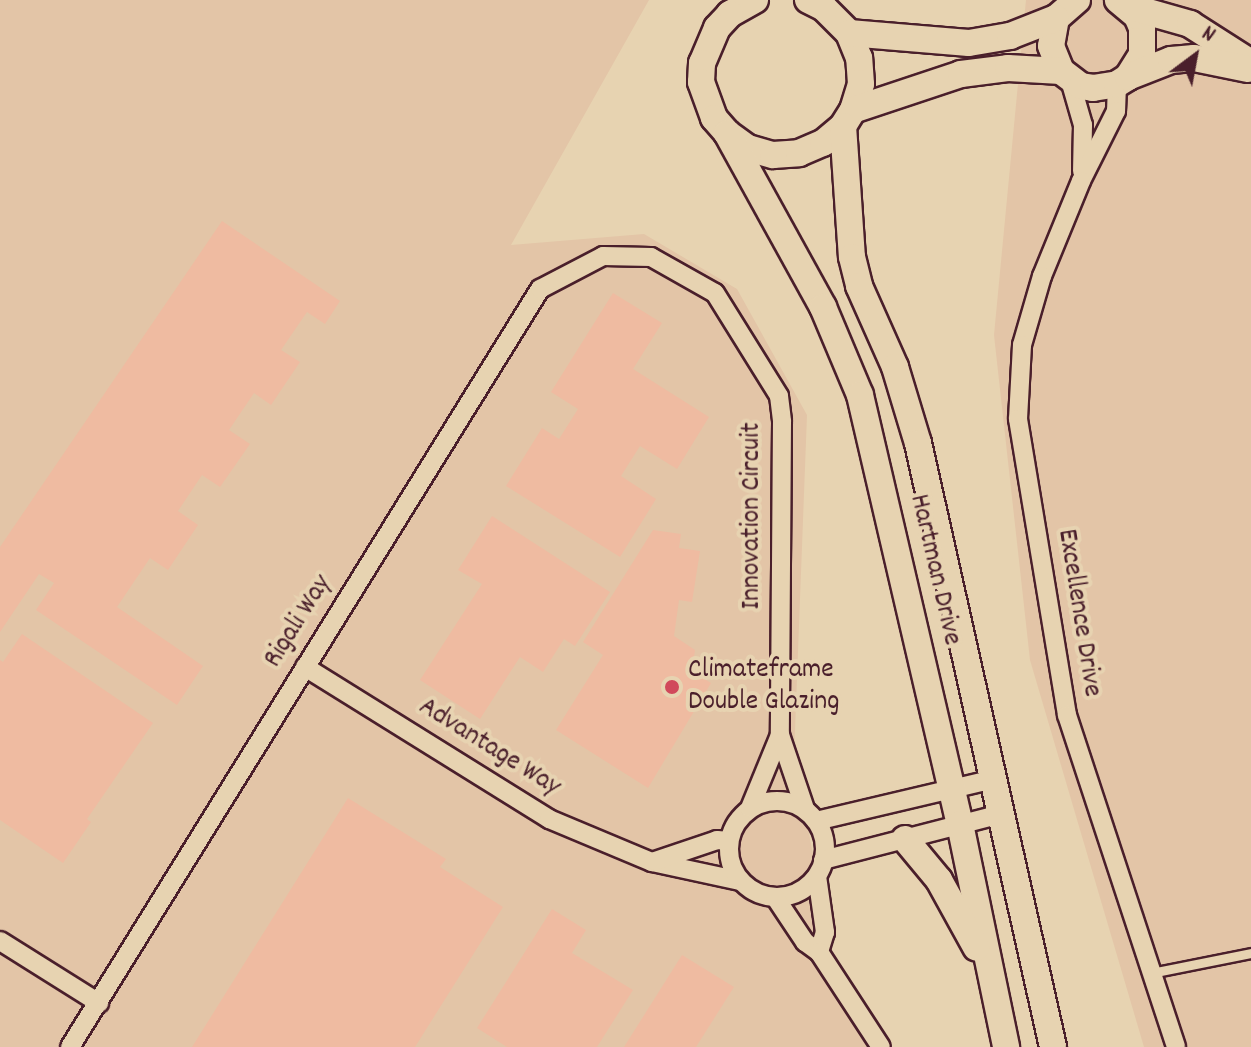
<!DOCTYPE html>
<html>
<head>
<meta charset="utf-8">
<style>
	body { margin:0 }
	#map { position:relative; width:1251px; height:1047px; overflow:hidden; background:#e7d3b1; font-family:Dekko,sans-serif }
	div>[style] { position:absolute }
	.built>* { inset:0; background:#e3c5a7 }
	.building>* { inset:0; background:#efbba1 }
	.roads { filter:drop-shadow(2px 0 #4a1f2b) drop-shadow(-2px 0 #4a1f2b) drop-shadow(0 2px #4a1f2b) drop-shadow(0 -2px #4a1f2b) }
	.lane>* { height:9px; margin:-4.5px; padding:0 4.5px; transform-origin:4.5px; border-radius:4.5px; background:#e7d3b1 }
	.street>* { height:18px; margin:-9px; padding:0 9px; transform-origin:9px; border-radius:9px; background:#e7d3b1 }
	.street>.ring { margin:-9px; padding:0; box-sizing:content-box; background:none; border:18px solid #e7d3b1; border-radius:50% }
	.secondary>* { height:26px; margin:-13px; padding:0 13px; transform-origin:13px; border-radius:13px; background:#e7d3b1 }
	.dots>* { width:22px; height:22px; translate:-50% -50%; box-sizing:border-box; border:4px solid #e7d3b1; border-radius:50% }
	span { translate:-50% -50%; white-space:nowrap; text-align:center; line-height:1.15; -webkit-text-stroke:8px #e7d3b1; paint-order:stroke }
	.street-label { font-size:28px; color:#4a1f2b }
	.poi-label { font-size:28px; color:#4a1f2b }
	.left { translate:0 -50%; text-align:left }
	.north { position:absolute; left:1155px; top:16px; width:80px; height:80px; -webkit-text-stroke:6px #e7d3b1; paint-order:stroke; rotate:32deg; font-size:22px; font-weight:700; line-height:32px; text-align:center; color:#4a1f2b }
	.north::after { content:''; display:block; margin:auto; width:28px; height:36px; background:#4a1f2b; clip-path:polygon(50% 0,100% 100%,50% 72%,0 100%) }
</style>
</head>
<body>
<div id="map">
	<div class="built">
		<div style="clip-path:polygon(0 0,649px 0,511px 245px,644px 234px,737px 289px,807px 415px,794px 757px,837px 977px,888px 1047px,0 1047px)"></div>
		<div style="clip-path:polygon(1026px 0,1251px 0,1251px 1047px,1144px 1047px,1030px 660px,994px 335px)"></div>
	</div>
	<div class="building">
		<div style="clip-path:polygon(222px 221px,340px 301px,325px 324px,307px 312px,281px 350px,300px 362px,271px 405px,254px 393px,229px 430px,250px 444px,220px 487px,202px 475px,178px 511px,198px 525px,168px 570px,150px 558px,117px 607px,203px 666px,177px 705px,36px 610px,54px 583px,39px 574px,0 632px,0 547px)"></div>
		<div style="clip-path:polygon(613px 293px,662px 323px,633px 369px,709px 417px,677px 469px,640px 446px,621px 476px,656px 499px,620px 557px,506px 486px,542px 428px,559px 439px,578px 409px,551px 392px)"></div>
		<div style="clip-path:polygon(492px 516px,610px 592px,575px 646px,564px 639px,543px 672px,520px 657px,480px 719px,420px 680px,482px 584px,458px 570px)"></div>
		<div style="clip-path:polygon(653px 530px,681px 534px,679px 548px,700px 551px,692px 602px,679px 600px,674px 636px,695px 650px,692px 671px,711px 683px,648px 788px,556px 730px,603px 655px,583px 642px)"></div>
		<div style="clip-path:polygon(22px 634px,153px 723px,87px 819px,91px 822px,63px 863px,0 820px,0 660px,3px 662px)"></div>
		<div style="clip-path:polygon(348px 798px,446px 859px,440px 867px,503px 907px,415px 1047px,192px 1047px)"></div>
		<div style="clip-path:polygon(552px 909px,586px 930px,572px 953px,633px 990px,597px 1047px,507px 1047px,477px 1028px)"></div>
		<div style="clip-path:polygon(682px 955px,734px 987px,696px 1047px,624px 1047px)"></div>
	</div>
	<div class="roads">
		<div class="lane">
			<div style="left:1151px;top:973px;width:102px;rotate:-11.3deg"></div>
		</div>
		<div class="street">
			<div style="left:1070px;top:80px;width:47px;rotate:73.9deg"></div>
			<div style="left:1083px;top:125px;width:46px;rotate:91.2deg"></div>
			<div style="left:1117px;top:84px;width:27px;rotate:92deg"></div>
			<div style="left:1116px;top:111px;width:78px;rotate:116.6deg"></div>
			<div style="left:1081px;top:181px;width:103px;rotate:112.3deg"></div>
			<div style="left:1042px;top:276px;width:72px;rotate:106.2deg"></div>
			<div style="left:1022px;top:345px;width:74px;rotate:93.1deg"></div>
			<div style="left:1018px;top:419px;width:300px;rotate:80.6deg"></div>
			<div style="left:1067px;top:715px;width:349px;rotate:71.8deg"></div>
			<div style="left:305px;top:667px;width:287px;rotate:31.9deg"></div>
			<div style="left:549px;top:819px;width:112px;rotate:22.7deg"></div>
			<div style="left:652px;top:862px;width:91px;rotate:12.1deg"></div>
			<div class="ring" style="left:729px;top:801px;width:78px;height:78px"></div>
			<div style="left:750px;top:808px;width:79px;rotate:-67.7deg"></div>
			<div style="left:816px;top:821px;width:183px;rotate:-13.3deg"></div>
			<div style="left:823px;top:860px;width:184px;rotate:-14.5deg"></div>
			<div style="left:655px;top:861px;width:65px;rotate:-18.7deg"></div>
			<div style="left:717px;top:840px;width:12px;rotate:5deg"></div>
			<div style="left:817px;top:876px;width:57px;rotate:81.9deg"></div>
			<div style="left:825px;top:932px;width:21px;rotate:107deg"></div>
			<div style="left:775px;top:897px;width:54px;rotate:56.3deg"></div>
			<div style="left:805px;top:942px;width:17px;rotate:36deg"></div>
			<div style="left:819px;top:952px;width:113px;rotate:56.9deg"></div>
			<div style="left:0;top:941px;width:117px;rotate:32.1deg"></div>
			<div style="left:70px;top:1047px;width:892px;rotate:-58.2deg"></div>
			<div style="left:540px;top:289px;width:71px;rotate:-27.6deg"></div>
			<div style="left:603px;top:256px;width:48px;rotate:1.2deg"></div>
			<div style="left:651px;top:257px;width:73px;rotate:29.4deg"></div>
			<div style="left:715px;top:293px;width:121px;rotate:58.1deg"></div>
			<div style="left:779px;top:396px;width:26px;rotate:83deg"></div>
			<div style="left:782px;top:422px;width:313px;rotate:90.4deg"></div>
			<div style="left:780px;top:735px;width:78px;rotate:71.3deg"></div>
		</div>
		<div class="secondary">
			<div style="left:755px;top:0;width:29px;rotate:151deg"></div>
			<div style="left:730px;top:14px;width:19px;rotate:133deg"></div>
			<div style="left:717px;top:28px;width:38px;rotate:113deg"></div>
			<div style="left:702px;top:63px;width:19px;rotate:93deg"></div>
			<div style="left:701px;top:82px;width:38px;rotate:70deg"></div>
			<div style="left:714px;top:118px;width:20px;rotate:49deg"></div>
			<div style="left:727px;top:133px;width:26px;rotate:36deg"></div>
			<div style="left:748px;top:148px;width:26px;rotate:16deg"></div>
			<div style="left:773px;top:155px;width:26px;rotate:-4deg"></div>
			<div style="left:799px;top:153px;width:26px;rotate:-23deg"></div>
			<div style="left:823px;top:143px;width:26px;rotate:-40deg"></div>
			<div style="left:843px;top:126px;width:19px;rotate:-58deg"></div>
			<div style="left:853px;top:110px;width:27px;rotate:-73deg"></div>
			<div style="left:861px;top:84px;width:26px;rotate:-94deg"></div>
			<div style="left:859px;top:58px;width:27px;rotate:-112deg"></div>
			<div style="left:849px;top:33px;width:35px;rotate:-135deg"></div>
			<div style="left:824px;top:8px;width:18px;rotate:-153deg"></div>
			<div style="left:1077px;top:0;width:28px;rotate:139deg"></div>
			<div style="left:1056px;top:18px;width:28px;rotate:100deg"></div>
			<div style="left:1051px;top:46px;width:27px;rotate:68deg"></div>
			<div style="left:1061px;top:71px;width:25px;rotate:37deg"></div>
			<div style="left:1081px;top:86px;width:12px;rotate:9deg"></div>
			<div style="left:1093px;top:88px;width:24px;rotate:-9deg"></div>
			<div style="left:1117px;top:84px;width:13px;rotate:-32deg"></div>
			<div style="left:1128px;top:77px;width:26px;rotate:-58deg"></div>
			<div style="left:1142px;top:55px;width:27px;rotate:-90deg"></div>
			<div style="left:1142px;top:28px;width:13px;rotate:-113deg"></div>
			<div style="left:1137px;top:16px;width:25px;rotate:-140deg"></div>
			<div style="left:1127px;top:6px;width:66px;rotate:15.9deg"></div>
			<div style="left:1190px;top:24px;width:72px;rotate:32.6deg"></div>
			<div style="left:849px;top:33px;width:120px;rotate:4.8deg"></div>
			<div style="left:969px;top:43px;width:42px;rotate:-9.7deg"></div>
			<div style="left:1010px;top:36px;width:49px;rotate:-21.4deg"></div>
			<div style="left:1128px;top:77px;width:46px;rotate:-21.6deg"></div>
			<div style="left:1171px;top:60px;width:23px;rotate:-5deg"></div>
			<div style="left:1194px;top:58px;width:55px;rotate:11.5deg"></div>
			<div style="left:853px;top:110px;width:114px;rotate:-18.4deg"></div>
			<div style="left:961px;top:74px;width:47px;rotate:-7.3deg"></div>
			<div style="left:1008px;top:68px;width:53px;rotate:3.2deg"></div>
			<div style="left:843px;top:126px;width:131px;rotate:86.1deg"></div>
			<div style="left:852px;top:257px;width:30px;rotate:76deg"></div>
			<div style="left:859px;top:286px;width:89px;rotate:66deg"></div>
			<div style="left:895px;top:367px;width:79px;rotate:73.2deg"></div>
			<div style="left:918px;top:443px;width:619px;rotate:77.4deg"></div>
			<div style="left:727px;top:133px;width:199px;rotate:61.1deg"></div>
			<div style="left:823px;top:307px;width:95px;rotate:67.2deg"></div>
			<div style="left:860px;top:395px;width:441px;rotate:76.9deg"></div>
			<div style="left:960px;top:824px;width:228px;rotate:78.3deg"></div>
			<div style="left:905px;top:839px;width:53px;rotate:50.3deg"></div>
			<div style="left:939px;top:880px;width:77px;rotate:61.1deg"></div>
		</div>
	</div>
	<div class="dots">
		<div style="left:672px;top:687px;background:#d1495b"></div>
	</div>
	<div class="street-label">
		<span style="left:753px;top:516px;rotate:-90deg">Innovation Circuit</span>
		<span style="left:934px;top:570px;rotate:77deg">Hartman Drive</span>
		<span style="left:1078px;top:613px;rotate:81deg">Excellence Drive</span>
		<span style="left:299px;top:622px;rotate:-58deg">Rigali Way</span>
		<span style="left:489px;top:748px;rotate:32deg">Advantage Way</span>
	</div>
	<div class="poi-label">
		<span class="left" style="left:688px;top:687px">Climateframe<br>Double Glazing</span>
	</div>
	<div class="north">N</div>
</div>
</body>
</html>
